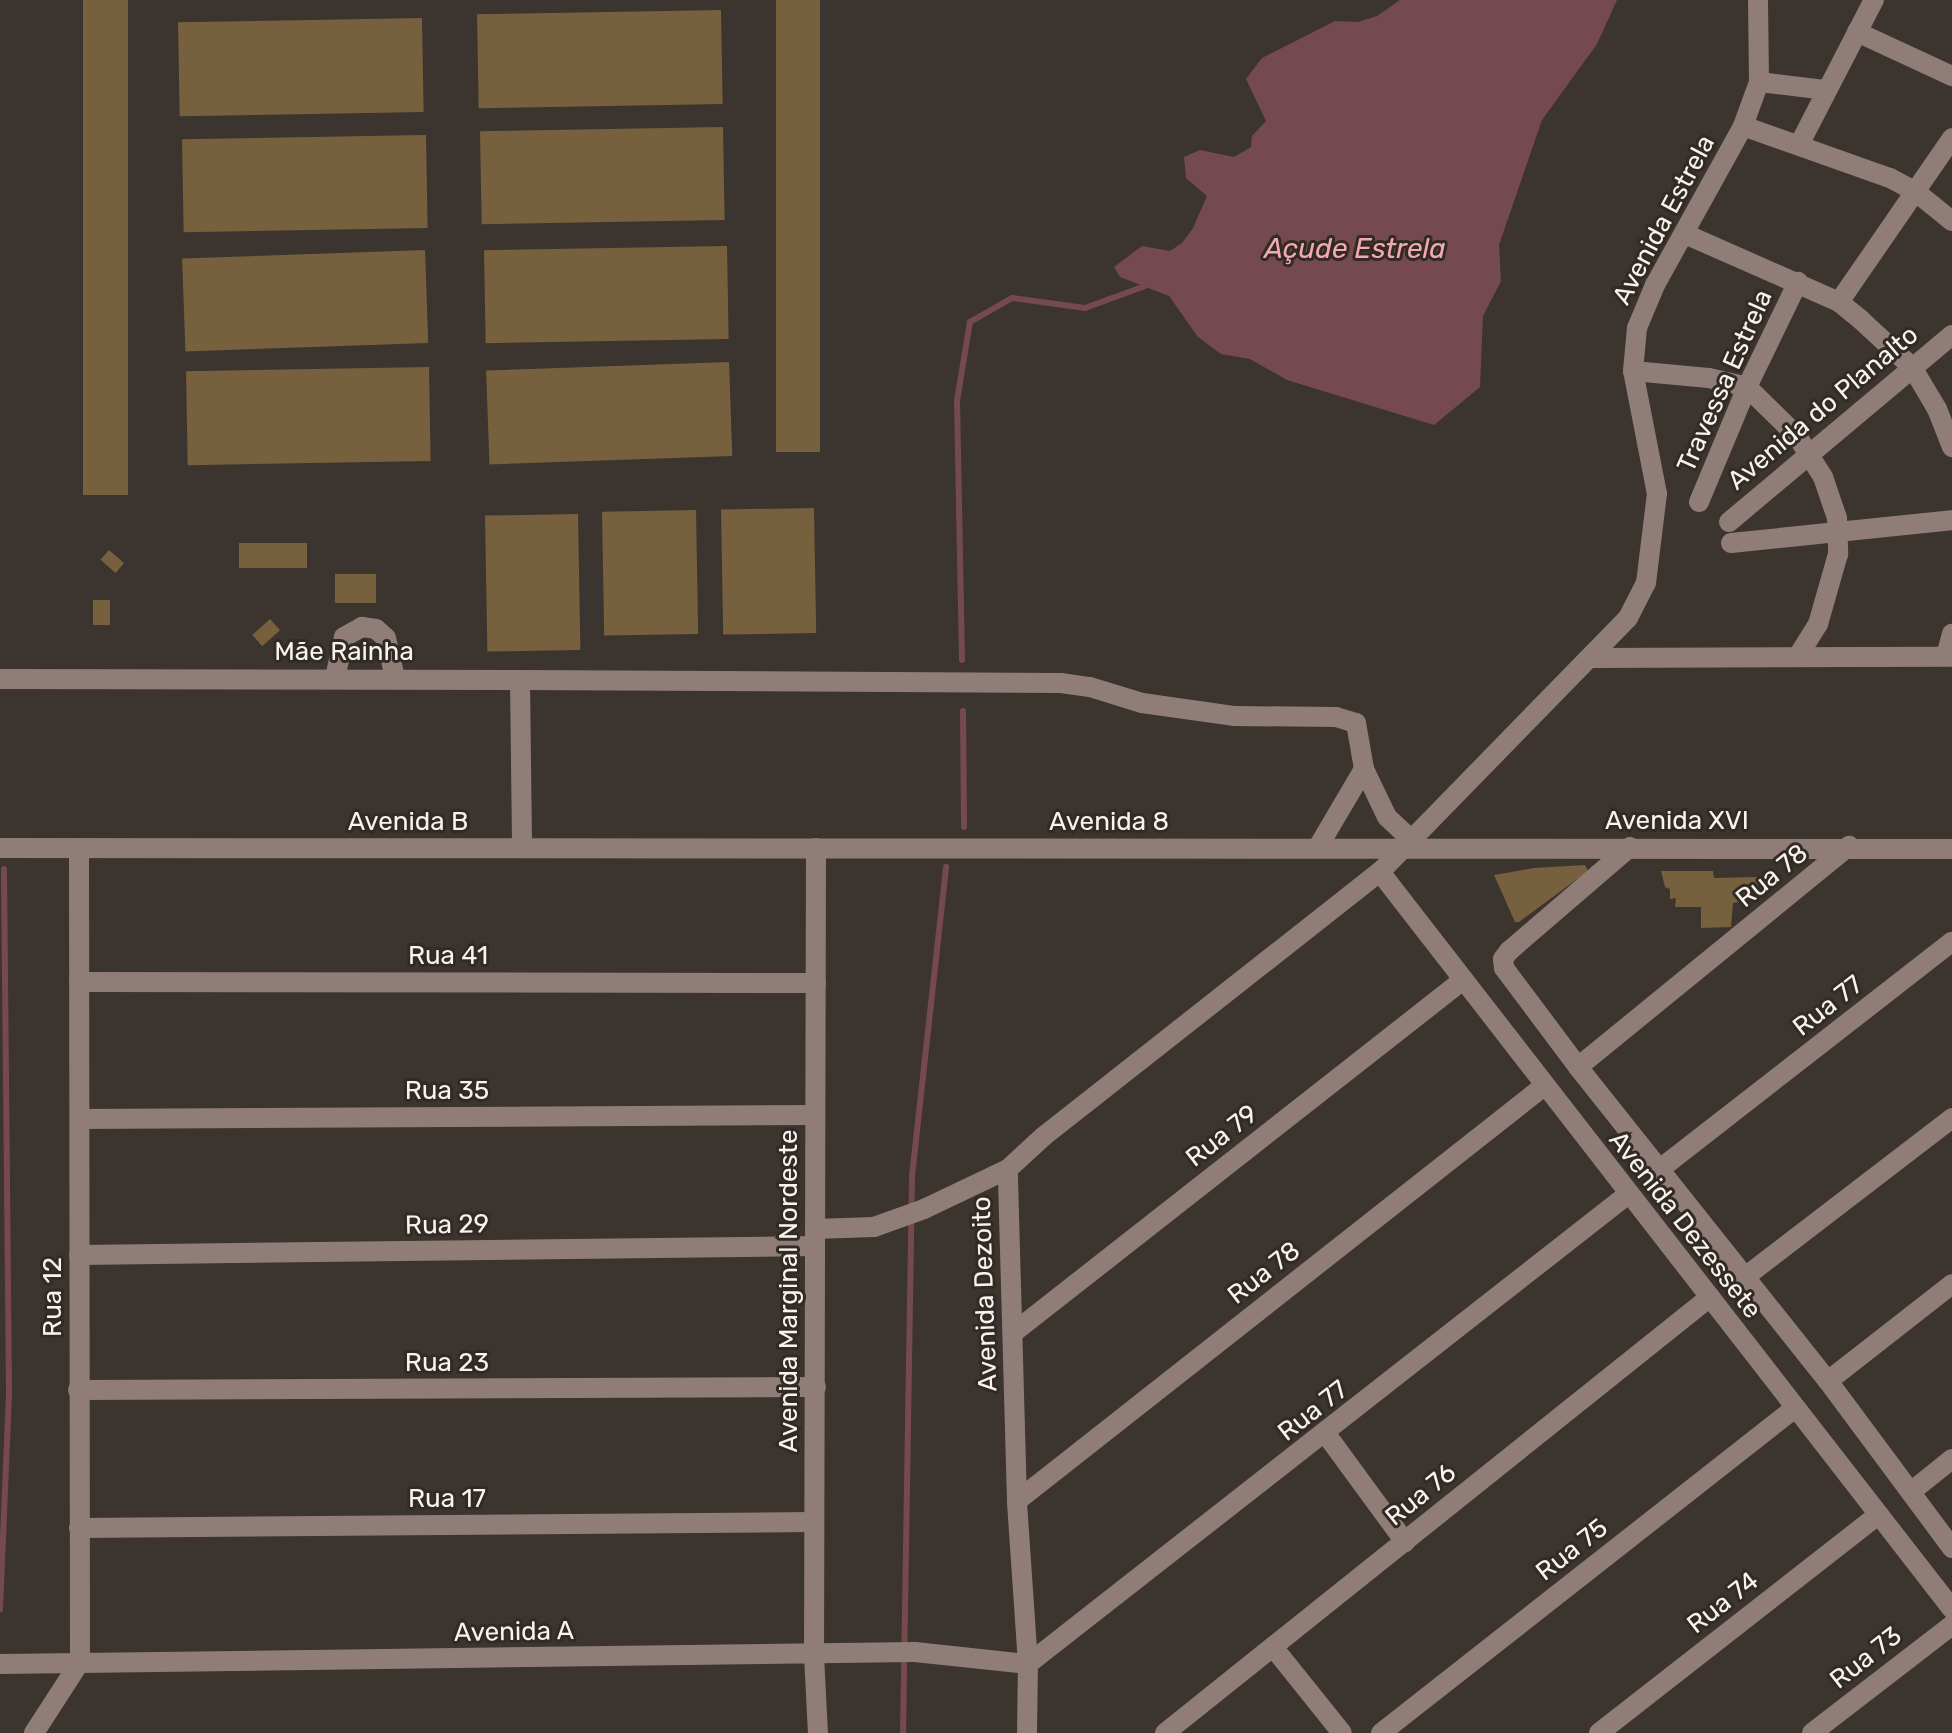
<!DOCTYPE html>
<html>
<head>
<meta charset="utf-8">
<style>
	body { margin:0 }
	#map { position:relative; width:1952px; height:1733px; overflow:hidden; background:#3c342e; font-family:Rubik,sans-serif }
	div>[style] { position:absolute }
	.water>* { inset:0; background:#744a50 }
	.stream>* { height:6px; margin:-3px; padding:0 3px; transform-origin:3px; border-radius:3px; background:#744a50 }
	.building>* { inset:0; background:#77603e; transform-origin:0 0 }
	.minor>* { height:20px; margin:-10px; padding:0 10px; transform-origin:10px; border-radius:10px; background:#917d78 }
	span { translate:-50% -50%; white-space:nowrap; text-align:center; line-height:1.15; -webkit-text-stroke:6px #322a25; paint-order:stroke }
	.street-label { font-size:26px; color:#f8f3ef }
	.water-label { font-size:28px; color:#f3a9b3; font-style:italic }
</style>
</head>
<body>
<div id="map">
	<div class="water">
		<div style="clip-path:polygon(1400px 0,1617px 0,1597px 44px,1542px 120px,1499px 245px,1501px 281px,1483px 316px,1480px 387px,1434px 425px,1287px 380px,1250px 359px,1221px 354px,1198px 337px,1169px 296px,1120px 277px,1114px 267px,1142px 246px,1170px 251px,1182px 243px,1193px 228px,1207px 196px,1186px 178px,1184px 157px,1200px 150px,1234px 157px,1251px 147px,1252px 136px,1266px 121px,1246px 79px,1262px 58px,1335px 21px,1358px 22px,1377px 16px)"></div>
	</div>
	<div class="stream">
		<div style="left:962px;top:660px;width:259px;rotate:-91.1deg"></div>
		<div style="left:957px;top:401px;width:80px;rotate:-80.7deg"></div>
		<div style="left:970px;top:322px;width:48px;rotate:-29.7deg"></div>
		<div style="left:1012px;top:298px;width:74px;rotate:7.8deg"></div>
		<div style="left:1085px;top:308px;width:64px;rotate:-20.1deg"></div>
		<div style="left:963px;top:711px;width:116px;rotate:89.5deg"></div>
		<div style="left:0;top:1609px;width:218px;rotate:-87.6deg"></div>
		<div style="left:9px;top:1391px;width:522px;rotate:-90.55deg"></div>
		<div style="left:903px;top:1733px;width:557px;rotate:-89.07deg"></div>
		<div style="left:912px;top:1176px;width:311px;rotate:-83.7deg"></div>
	</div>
	<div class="building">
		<div style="left:83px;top:0;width:45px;height:495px"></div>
		<div style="left:776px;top:0;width:44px;height:452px"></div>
		<div style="left:721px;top:10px;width:94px;height:244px;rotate:89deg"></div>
		<div style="left:422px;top:18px;width:94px;height:244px;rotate:89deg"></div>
		<div style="left:723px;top:127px;width:93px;height:243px;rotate:89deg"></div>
		<div style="left:426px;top:135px;width:93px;height:244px;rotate:89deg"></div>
		<div style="left:727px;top:246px;width:93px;height:243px;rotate:89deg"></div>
		<div style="left:425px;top:250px;width:93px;height:243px;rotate:88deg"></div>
		<div style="left:729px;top:362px;width:94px;height:243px;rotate:88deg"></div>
		<div style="left:429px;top:367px;width:94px;height:243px;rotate:89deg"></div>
		<div style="left:814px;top:508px;width:125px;height:93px;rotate:89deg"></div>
		<div style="left:696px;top:510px;width:124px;height:94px;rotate:89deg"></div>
		<div style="left:578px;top:514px;width:136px;height:93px;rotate:89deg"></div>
		<div style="left:307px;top:543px;width:25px;height:68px;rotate:90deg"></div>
		<div style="left:109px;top:550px;width:20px;height:13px;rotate:41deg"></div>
		<div style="left:335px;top:574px;width:41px;height:29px"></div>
		<div style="left:93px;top:600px;width:17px;height:25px"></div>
		<div style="left:270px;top:619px;width:15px;height:24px;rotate:48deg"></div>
		<div style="clip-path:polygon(1585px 865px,1588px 871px,1519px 922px,1515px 922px,1494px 875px,1534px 868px)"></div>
		<div style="clip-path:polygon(1661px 871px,1713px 871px,1714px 878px,1758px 877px,1758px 899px,1733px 903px,1731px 927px,1701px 928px,1701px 907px,1675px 907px,1676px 898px,1670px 899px,1670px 889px,1665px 887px)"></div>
	</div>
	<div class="minor">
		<div style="left:1857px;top:32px;width:105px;rotate:24.9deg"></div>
		<div style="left:1759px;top:82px;width:66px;rotate:6.9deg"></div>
		<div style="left:1743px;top:126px;width:156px;rotate:19.5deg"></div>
		<div style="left:1890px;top:178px;width:30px;rotate:28deg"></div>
		<div style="left:1916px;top:192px;width:46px;rotate:38.9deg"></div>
		<div style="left:1799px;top:145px;width:163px;rotate:-62.7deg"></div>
		<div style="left:1685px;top:234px;width:168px;rotate:23.8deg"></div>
		<div style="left:1839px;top:302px;width:28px;rotate:39deg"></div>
		<div style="left:1861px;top:320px;width:69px;rotate:42.7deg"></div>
		<div style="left:1912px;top:367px;width:49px;rotate:59.2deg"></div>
		<div style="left:1937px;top:409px;width:41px;rotate:68.5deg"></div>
		<div style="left:1839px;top:302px;width:199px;rotate:-55.4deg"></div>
		<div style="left:1633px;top:371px;width:76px;rotate:5.3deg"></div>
		<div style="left:1709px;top:378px;width:39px;rotate:13deg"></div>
		<div style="left:1747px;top:387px;width:70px;rotate:44.4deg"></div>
		<div style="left:1797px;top:436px;width:49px;rotate:57.6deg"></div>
		<div style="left:1823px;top:477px;width:43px;rotate:71.1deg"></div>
		<div style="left:1837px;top:518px;width:36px;rotate:88deg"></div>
		<div style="left:1838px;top:554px;width:73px;rotate:105.9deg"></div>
		<div style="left:1818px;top:624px;width:38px;rotate:122deg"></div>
		<div style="left:1699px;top:502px;width:125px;rotate:-67.3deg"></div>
		<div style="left:1747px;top:387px;width:117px;rotate:-64.1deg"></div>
		<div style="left:1729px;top:522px;width:291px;rotate:-40deg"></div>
		<div style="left:1731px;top:543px;width:222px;rotate:-5.9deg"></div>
		<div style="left:1946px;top:656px;width:23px;rotate:-75deg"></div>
		<div style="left:1592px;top:658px;width:360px;rotate:-0.2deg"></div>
		<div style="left:335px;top:678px;width:42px;rotate:-77.6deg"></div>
		<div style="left:344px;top:637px;width:21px;rotate:-29deg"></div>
		<div style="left:362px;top:627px;width:14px;rotate:8deg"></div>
		<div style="left:376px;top:629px;width:13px;rotate:42deg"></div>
		<div style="left:386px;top:638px;width:41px;rotate:77.3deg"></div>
		<div style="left:0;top:679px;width:520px;rotate:0.11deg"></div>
		<div style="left:520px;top:680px;width:168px;rotate:89.3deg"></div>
		<div style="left:520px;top:680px;width:541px;rotate:0.32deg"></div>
		<div style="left:1061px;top:683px;width:29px;rotate:8deg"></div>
		<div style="left:1090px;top:687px;width:54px;rotate:17.1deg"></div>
		<div style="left:1142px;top:703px;width:94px;rotate:8deg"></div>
		<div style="left:1235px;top:716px;width:101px;rotate:0.6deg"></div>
		<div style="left:1336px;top:717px;width:21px;rotate:17deg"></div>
		<div style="left:1356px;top:723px;width:47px;rotate:80.1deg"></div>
		<div style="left:1364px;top:769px;width:53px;rotate:64.4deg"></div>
		<div style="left:1387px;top:817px;width:33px;rotate:43deg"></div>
		<div style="left:1318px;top:847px;width:91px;rotate:-59.5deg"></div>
		<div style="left:1630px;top:847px;width:160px;rotate:139.3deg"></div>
		<div style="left:1509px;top:951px;width:10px;rotate:127deg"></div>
		<div style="left:1503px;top:959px;width:9px;rotate:84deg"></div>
		<div style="left:1504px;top:968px;width:124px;rotate:53.2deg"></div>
		<div style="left:1578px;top:1067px;width:401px;rotate:51.5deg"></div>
		<div style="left:1828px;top:1381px;width:208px;rotate:53.4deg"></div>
		<div style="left:0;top:848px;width:1952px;rotate:0.03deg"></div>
		<div style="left:816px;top:848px;width:807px;rotate:90.14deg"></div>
		<div style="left:814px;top:1655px;width:78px;rotate:87.1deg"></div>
		<div style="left:1380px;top:872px;width:933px;rotate:52.18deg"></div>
		<div style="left:79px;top:982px;width:737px;rotate:0.08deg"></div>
		<div style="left:1578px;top:1067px;width:350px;rotate:-39.2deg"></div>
		<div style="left:80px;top:1119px;width:735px;rotate:-0.31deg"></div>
		<div style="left:1660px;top:1169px;width:370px;rotate:-37.9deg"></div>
		<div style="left:815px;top:1229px;width:59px;rotate:-1.9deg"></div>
		<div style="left:874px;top:1227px;width:53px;rotate:-19.8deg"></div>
		<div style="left:924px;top:1209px;width:93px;rotate:-25.5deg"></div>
		<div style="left:79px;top:1255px;width:736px;rotate:-0.7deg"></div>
		<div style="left:1745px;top:1277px;width:261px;rotate:-37.5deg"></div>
		<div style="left:1013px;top:1333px;width:572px;rotate:-38.11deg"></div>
		<div style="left:1828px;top:1381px;width:157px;rotate:-38deg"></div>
		<div style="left:78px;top:1390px;width:738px;rotate:-0.23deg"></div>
		<div style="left:1326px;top:1434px;width:134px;rotate:53.8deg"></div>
		<div style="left:1912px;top:1491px;width:51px;rotate:-38.7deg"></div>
		<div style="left:1017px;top:1501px;width:671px;rotate:-38.22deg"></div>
		<div style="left:79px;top:1528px;width:735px;rotate:-0.47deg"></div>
		<div style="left:1273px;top:1647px;width:110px;rotate:51.3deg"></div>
		<div style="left:0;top:1664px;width:915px;rotate:-0.75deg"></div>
		<div style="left:915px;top:1652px;width:114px;rotate:6.1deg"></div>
		<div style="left:1028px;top:1664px;width:761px;rotate:-38.06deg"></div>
		<div style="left:34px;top:1733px;width:85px;rotate:-57.1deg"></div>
		<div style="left:80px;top:1662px;width:814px;rotate:-90.07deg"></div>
		<div style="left:1027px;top:1733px;width:69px;rotate:-89.2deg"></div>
		<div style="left:1028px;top:1664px;width:163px;rotate:-93.9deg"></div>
		<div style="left:1017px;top:1501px;width:332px;rotate:-91.6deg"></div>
		<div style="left:1008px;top:1169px;width:49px;rotate:-42.5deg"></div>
		<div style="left:1044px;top:1136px;width:427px;rotate:-38.2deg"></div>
		<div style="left:1380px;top:872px;width:355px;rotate:-45.7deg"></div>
		<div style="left:1628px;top:618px;width:39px;rotate:-63deg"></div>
		<div style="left:1646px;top:583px;width:90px;rotate:-83deg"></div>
		<div style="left:1657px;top:494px;width:125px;rotate:-101deg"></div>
		<div style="left:1633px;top:371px;width:43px;rotate:-84.7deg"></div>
		<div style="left:1637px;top:328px;width:47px;rotate:-67.3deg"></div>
		<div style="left:1655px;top:285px;width:182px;rotate:-61deg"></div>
		<div style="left:1743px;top:126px;width:47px;rotate:-70deg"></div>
		<div style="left:1759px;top:82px;width:82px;rotate:-90.7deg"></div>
		<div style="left:1165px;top:1733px;width:698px;rotate:-38.66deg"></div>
		<div style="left:1381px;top:1733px;width:526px;rotate:-38.13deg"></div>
		<div style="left:1599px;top:1733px;width:355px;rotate:-38deg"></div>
		<div style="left:1812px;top:1733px;width:177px;rotate:-37.6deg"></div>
	</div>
	<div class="street-label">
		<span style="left:1664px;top:220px;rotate:-62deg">Avenida Estrela</span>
		<span style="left:1725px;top:381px;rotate:-66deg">Travessa Estrela</span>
		<span style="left:1823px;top:408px;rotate:-40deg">Avenida do Planalto</span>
		<span style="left:344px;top:652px">Mãe Rainha</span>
		<span style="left:1677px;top:821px">Avenida XVI</span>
		<span style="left:408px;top:822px">Avenida B</span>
		<span style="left:1109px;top:822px">Avenida 8</span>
		<span style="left:1772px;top:876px;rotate:-39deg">Rua 78</span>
		<span style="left:448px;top:956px">Rua 41</span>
		<span style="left:1828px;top:1006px;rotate:-38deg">Rua 77</span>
		<span style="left:447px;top:1091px">Rua 35</span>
		<span style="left:1222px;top:1136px;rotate:-38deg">Rua 79</span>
		<span style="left:447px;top:1225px;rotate:-1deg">Rua 29</span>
		<span style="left:1685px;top:1225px;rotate:52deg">Avenida Dezessete</span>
		<span style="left:1264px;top:1273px;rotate:-38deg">Rua 78</span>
		<span style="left:789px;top:1291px;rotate:-90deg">Avenida Marginal Nordeste</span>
		<span style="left:985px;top:1294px;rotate:-92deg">Avenida Dezoito</span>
		<span style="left:53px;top:1297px;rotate:-90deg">Rua 12</span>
		<span style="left:447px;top:1363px">Rua 23</span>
		<span style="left:1313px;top:1411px;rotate:-38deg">Rua 77</span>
		<span style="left:1421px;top:1495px;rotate:-39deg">Rua 76</span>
		<span style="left:447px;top:1499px">Rua 17</span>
		<span style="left:1572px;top:1550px;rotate:-38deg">Rua 75</span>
		<span style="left:1723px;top:1603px;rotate:-38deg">Rua 74</span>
		<span style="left:514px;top:1632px;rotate:-1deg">Avenida A</span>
		<span style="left:1866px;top:1658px;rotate:-38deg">Rua 73</span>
	</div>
	<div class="water-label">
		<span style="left:1355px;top:249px">Açude Estrela</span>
	</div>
</div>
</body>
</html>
